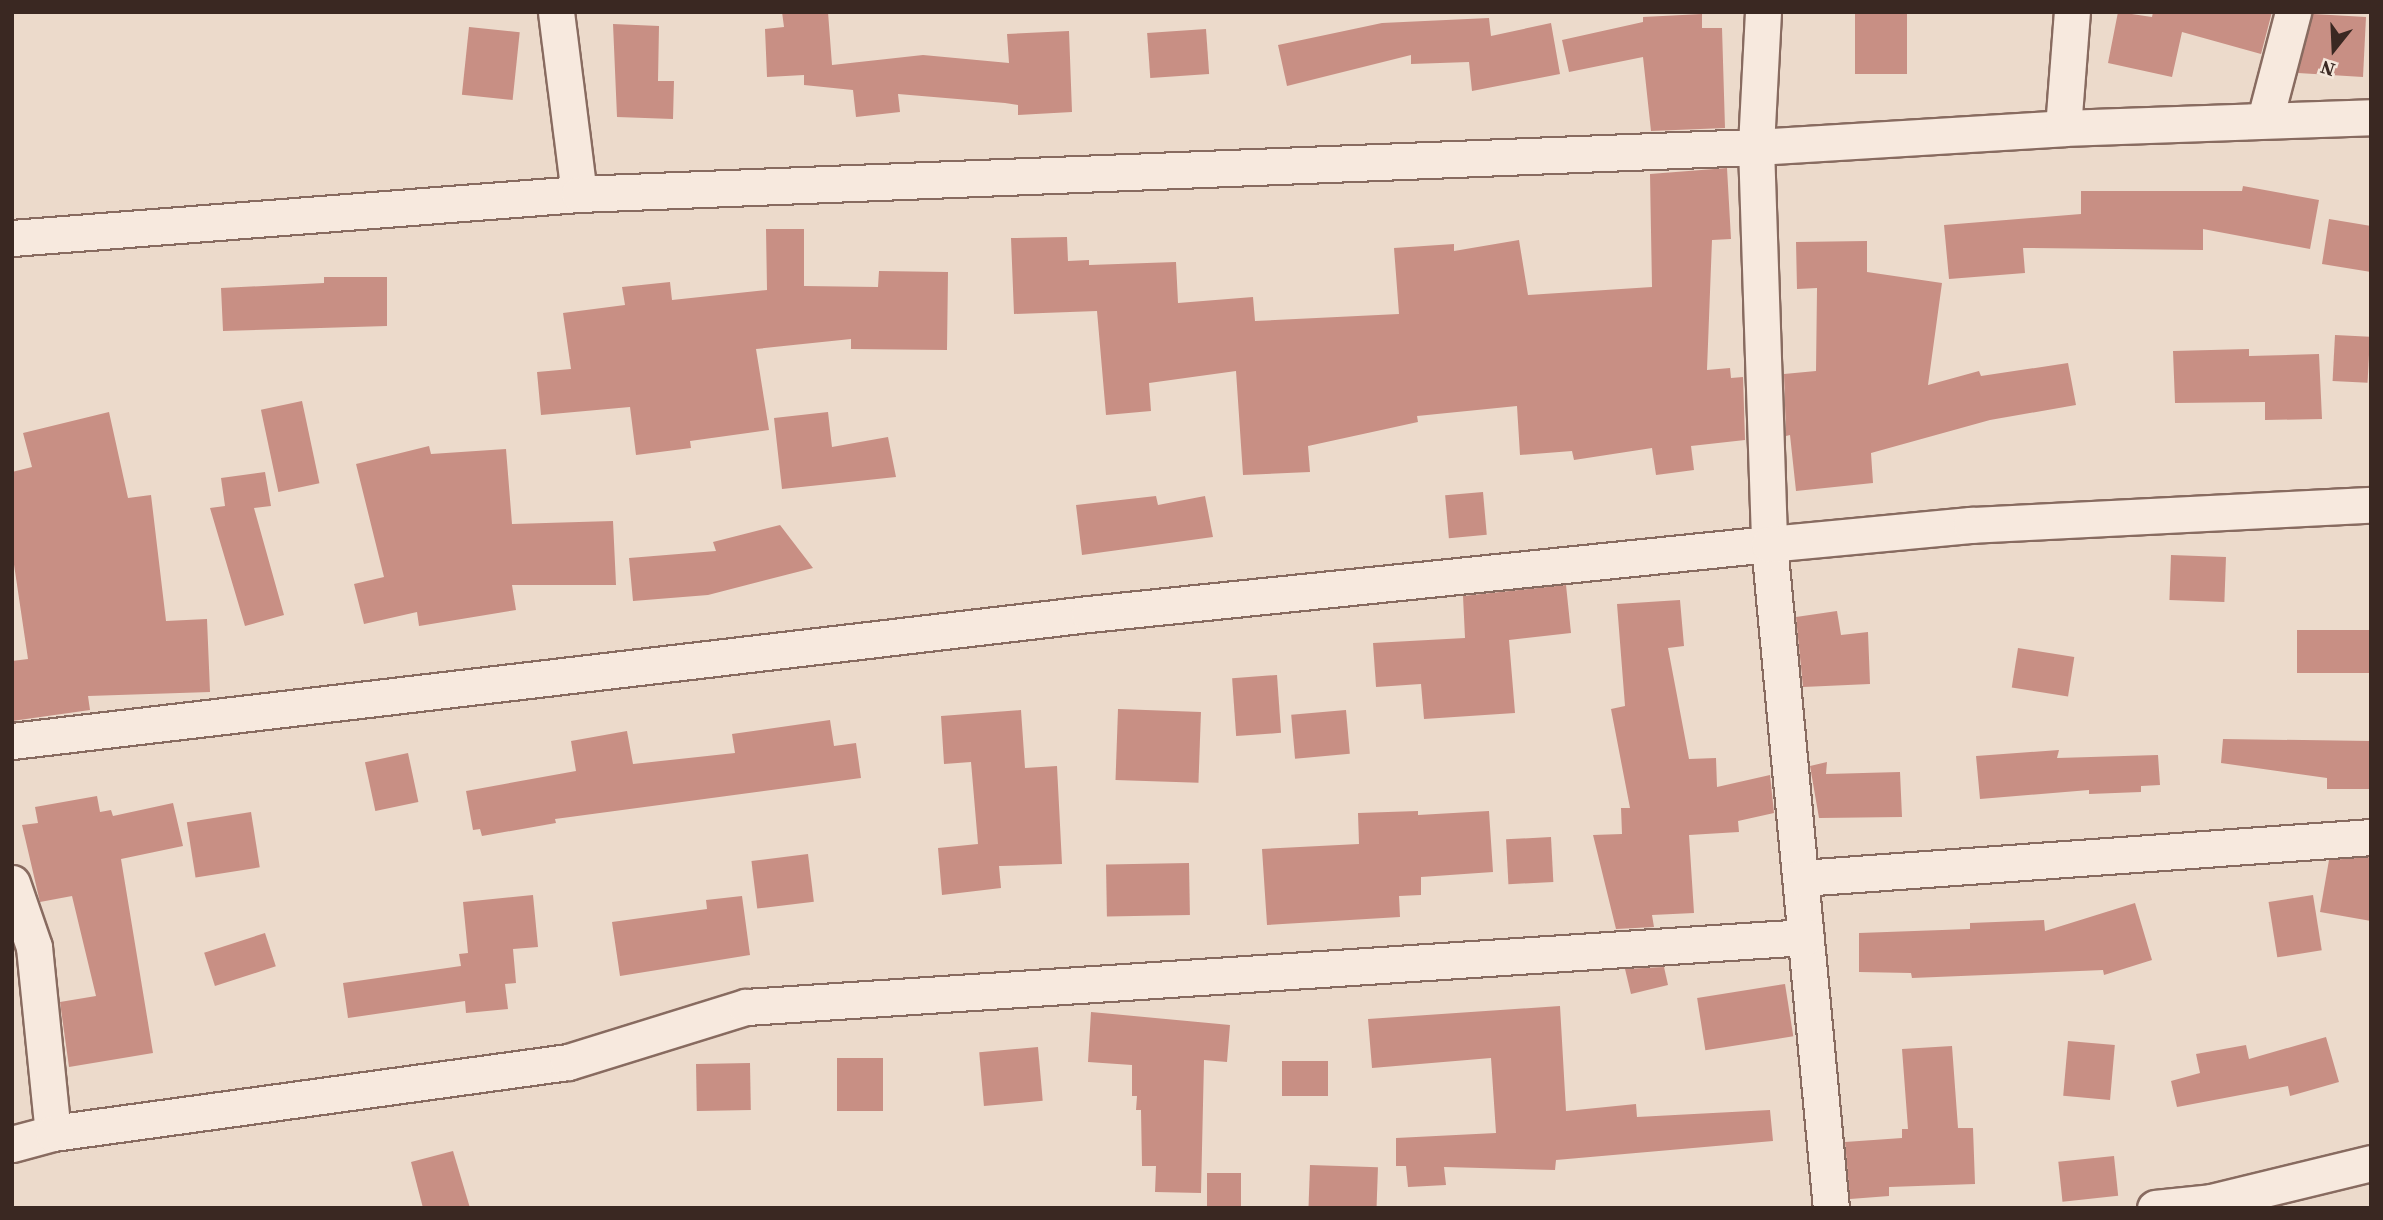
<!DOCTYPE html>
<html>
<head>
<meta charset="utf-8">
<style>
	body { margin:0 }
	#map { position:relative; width:2383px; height:1220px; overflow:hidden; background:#ecdacb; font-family:"Source Serif 4",serif }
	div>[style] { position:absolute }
	.building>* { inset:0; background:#c88f84; transform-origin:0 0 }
	.roads { filter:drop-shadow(2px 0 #886b60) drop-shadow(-2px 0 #886b60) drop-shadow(0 2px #886b60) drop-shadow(0 -2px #886b60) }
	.minor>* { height:35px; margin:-17.5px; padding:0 17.5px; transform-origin:17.5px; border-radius:17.5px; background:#f7e9de }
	span { translate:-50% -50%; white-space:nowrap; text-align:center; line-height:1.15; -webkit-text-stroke:7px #f4e6da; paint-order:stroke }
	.frame { position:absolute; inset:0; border:14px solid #3a2822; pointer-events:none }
	.north { position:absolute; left:2299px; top:14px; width:70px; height:70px; -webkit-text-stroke:5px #f4e6da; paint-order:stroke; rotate:198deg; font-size:19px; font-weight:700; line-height:28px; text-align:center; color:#3a2822 }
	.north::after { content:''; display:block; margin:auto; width:24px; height:32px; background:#3a2822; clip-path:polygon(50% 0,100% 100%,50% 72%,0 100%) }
</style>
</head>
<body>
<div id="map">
	<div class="building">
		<div style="clip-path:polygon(782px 12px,828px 12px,832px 65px,923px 55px,1009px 63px,1007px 34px,1069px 31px,1072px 112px,1018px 115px,1018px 105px,1005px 103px,898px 94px,900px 112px,856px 117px,853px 90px,804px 85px,804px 75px,767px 77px,765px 29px,784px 27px)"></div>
		<div style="left:1855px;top:12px;width:52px;height:62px"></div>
		<div style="clip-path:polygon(2118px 12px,2152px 17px,2153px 12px,2272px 12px,2261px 54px,2182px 32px,2172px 77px,2108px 63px)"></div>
		<div style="clip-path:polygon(1702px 14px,1702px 28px,1722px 28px,1725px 128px,1651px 131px,1643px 57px,1569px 72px,1562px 40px,1643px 22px,1643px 17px)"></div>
		<div style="clip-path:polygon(2313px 14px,2366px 17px,2363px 77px,2298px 73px)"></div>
		<div style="clip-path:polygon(1489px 18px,1491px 36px,1551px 23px,1560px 74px,1472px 91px,1469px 62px,1411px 64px,1411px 55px,1287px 86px,1278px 45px,1382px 23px)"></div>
		<div style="clip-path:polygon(613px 24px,659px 26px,658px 81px,674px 81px,673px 119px,617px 117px)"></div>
		<div style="left:469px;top:27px;width:51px;height:68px;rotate:6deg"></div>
		<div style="left:1206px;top:29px;width:45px;height:59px;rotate:86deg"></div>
		<div style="clip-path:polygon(1727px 168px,1731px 239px,1712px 240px,1707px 370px,1730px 368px,1731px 378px,1743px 377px,1745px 440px,1691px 446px,1694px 470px,1656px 475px,1652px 448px,1574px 460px,1572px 451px,1520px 455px,1517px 406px,1417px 416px,1418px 422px,1308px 446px,1310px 472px,1243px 475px,1236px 371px,1149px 383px,1151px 411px,1106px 415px,1097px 311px,1014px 314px,1011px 238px,1067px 237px,1068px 261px,1089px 260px,1089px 265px,1176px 262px,1178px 303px,1253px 297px,1255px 321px,1399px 314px,1394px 248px,1454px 244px,1454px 251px,1519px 240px,1528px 295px,1652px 287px,1650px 174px)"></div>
		<div style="clip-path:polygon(2243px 186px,2319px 200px,2310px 249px,2203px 229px,2203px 250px,2023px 248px,2025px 273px,1949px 279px,1944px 225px,2081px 214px,2081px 191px,2242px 191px)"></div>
		<div style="clip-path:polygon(2329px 219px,2371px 226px,2371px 272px,2322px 264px)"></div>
		<div style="clip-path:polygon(766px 229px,804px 229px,804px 286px,878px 287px,879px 271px,948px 272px,947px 350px,851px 349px,851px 339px,756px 349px,769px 430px,690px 441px,691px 448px,636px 455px,630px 407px,541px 415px,537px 372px,571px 369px,563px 313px,625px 305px,622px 287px,670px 282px,672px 300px,767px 290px)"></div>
		<div style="clip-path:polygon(1867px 241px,1867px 272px,1942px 283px,1928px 385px,1979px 371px,1981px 376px,2068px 363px,2076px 405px,1990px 420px,1871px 453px,1873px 483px,1796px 491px,1790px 435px,1786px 436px,1784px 374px,1816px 371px,1817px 288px,1797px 289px,1796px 242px)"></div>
		<div style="clip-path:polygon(324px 277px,387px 277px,387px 326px,223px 331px,221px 288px,324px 283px)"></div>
		<div style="left:2335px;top:335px;width:35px;height:46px;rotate:3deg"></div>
		<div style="clip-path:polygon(2249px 349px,2249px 356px,2319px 354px,2322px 419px,2265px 420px,2265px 402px,2175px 403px,2173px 351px)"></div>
		<div style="left:302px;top:401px;width:84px;height:42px;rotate:78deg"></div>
		<div style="clip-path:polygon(109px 412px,128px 498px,151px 495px,166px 621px,207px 619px,210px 692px,88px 696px,90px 710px,12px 721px,12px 661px,28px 659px,12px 551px,12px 472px,32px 467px,23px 433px)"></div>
		<div style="clip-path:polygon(828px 412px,832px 447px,888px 437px,896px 477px,782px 489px,774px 418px)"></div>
		<div style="clip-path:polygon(429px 446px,431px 454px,506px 449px,512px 524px,613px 521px,616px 585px,512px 585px,516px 610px,419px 626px,417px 612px,364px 624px,354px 584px,384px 577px,356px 464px)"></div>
		<div style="clip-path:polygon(265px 472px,271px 506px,254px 508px,284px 615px,245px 626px,210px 508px,225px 506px,221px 478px)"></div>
		<div style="left:1483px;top:492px;width:43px;height:38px;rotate:85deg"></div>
		<div style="clip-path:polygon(1156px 496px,1158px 505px,1205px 496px,1213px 537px,1082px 555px,1076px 505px)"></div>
		<div style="clip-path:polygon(780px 525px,813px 568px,708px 595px,633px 601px,629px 558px,716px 551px,713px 542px)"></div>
		<div style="left:2171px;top:555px;width:55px;height:45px;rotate:2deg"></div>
		<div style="clip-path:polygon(1566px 585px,1571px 633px,1509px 640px,1515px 713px,1424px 719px,1421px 684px,1376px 687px,1373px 643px,1465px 638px,1463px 596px)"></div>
		<div style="clip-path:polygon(1680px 600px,1684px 646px,1668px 648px,1689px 759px,1716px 758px,1717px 787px,1770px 775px,1774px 813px,1738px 821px,1739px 832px,1689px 835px,1694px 913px,1652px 915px,1654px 927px,1616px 929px,1593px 835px,1622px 834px,1621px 808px,1630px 808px,1611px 709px,1625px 706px,1617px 604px)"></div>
		<div style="clip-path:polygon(1837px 611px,1841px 635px,1868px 632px,1870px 684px,1803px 687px,1796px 617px)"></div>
		<div style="left:2371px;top:630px;width:43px;height:74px;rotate:90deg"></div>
		<div style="left:2018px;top:648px;width:57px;height:40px;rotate:9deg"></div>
		<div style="left:1277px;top:675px;width:58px;height:45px;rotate:86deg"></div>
		<div style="left:1118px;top:709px;width:83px;height:71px;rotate:2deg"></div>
		<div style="clip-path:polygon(1021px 710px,1025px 768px,1057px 766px,1062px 864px,999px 866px,1001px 888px,942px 895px,938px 848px,978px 844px,971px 762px,944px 764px,941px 716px)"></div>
		<div style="left:1346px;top:710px;width:44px;height:55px;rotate:85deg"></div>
		<div style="clip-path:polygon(830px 720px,834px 746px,856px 743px,861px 778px,555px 819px,556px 823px,482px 836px,480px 829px,473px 830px,466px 791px,576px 771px,571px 741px,627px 731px,633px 764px,735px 753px,732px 734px)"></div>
		<div style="clip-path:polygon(2223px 739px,2371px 741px,2371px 789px,2327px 789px,2327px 778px,2221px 763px)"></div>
		<div style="clip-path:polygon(2059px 750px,2057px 758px,2158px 755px,2160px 785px,2141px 786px,2141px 792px,2089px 794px,2089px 790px,1980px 799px,1976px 756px)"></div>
		<div style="left:408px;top:753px;width:50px;height:44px;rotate:78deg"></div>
		<div style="clip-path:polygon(1827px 762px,1826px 774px,1900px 772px,1902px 817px,1819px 818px,1810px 766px)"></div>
		<div style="clip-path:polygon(97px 796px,100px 812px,111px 810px,113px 816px,173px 803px,183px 846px,121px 859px,153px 1053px,69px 1067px,60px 1002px,96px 996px,72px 896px,40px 902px,22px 825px,38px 823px,35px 807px)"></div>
		<div style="clip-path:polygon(1418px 811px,1418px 815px,1489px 811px,1493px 872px,1421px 877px,1421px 895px,1399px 896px,1400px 917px,1267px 925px,1262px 849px,1359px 844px,1358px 813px)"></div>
		<div style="left:251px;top:812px;width:56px;height:65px;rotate:81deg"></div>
		<div style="left:1551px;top:837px;width:45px;height:45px;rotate:87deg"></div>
		<div style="left:808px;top:854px;width:48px;height:57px;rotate:83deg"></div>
		<div style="clip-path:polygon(2371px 857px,2371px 921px,2320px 912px,2329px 860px)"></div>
		<div style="left:1189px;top:863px;width:52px;height:83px;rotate:89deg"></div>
		<div style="clip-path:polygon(533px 895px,538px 947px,513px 949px,516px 983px,505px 984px,508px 1009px,466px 1013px,465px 1001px,348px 1018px,343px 983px,461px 966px,459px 954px,468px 953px,463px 902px)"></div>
		<div style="left:2313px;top:895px;width:56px;height:45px;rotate:81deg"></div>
		<div style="clip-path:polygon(742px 896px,750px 955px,620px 976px,612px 922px,707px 909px,706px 900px)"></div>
		<div style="clip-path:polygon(2135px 903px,2152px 960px,2104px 975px,2103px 970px,1912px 978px,1911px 973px,1859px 972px,1859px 933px,1970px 929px,1970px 923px,2044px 920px,2045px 931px)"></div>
		<div style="left:265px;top:933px;width:35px;height:64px;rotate:72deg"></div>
		<div style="clip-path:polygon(1664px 967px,1668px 985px,1631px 994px,1625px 969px)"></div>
		<div style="left:1785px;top:984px;width:53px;height:89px;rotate:81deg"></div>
		<div style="clip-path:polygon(1560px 1006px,1566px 1111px,1636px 1104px,1637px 1117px,1770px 1110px,1773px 1141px,1556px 1160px,1555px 1170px,1444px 1167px,1446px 1185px,1408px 1187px,1406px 1166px,1396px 1166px,1396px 1138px,1496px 1133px,1491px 1058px,1372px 1068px,1368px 1019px)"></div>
		<div style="clip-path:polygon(1091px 1012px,1230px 1025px,1227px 1062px,1204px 1060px,1201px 1193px,1155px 1192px,1156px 1166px,1142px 1166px,1141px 1110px,1136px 1110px,1137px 1096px,1132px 1096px,1132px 1065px,1088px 1062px)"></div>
		<div style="clip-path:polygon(2326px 1037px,2339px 1082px,2290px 1096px,2288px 1086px,2177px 1107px,2171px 1081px,2200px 1073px,2196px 1054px,2246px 1045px,2249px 1059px)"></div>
		<div style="left:2068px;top:1041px;width:47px;height:55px;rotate:5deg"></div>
		<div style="clip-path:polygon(1952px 1046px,1958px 1128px,1973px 1128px,1975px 1184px,1889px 1187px,1889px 1196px,1850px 1199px,1845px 1142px,1902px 1138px,1902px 1129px,1908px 1129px,1902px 1049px)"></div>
		<div style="left:1038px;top:1047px;width:54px;height:59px;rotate:85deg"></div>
		<div style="left:837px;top:1058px;width:46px;height:53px"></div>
		<div style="left:1282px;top:1061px;width:46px;height:35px"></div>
		<div style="left:750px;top:1063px;width:47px;height:54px;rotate:89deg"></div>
		<div style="clip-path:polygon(453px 1151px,470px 1208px,423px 1208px,411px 1162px)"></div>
		<div style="left:2114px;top:1156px;width:40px;height:56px;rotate:84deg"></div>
		<div style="left:1310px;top:1165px;width:68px;height:43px;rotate:2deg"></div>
		<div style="left:1207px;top:1173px;width:34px;height:35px"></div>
	</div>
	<div class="roads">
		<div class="minor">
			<div style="left:556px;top:12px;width:183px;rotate:82.8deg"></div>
			<div style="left:1763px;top:12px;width:135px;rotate:93deg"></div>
			<div style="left:1756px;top:147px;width:397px;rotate:88.1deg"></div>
			<div style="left:1769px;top:544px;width:667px;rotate:84.67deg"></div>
			<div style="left:2265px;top:119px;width:111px;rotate:-75.3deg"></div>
			<div style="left:2063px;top:128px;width:116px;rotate:-85.6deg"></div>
			<div style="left:12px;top:238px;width:569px;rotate:-4.44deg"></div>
			<div style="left:579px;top:194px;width:1178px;rotate:-2.29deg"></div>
			<div style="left:1756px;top:147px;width:308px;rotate:-3.5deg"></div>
			<div style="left:2063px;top:128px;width:308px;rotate:-2deg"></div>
			<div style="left:12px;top:741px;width:1084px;rotate:-6.73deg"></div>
			<div style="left:1089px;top:614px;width:684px;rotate:-5.88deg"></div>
			<div style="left:1769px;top:544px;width:203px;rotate:-5.4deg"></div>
			<div style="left:1971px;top:525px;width:400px;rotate:-2.9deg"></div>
			<div style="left:1801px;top:878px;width:571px;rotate:-4.11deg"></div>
			<div style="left:12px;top:883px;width:68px;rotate:71deg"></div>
			<div style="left:34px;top:947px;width:187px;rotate:84.2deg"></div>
			<div style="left:12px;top:1144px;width:42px;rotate:-15deg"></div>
			<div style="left:53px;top:1133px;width:520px;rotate:-7.85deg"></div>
			<div style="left:568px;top:1062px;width:186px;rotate:-17.2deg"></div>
			<div style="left:746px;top:1007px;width:1062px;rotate:-3.78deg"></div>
			<div style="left:2155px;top:1208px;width:56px;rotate:-6.1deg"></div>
			<div style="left:2211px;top:1202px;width:165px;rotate:-13.7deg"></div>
		</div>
	</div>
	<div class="frame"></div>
	<div class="north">N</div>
</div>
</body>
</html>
